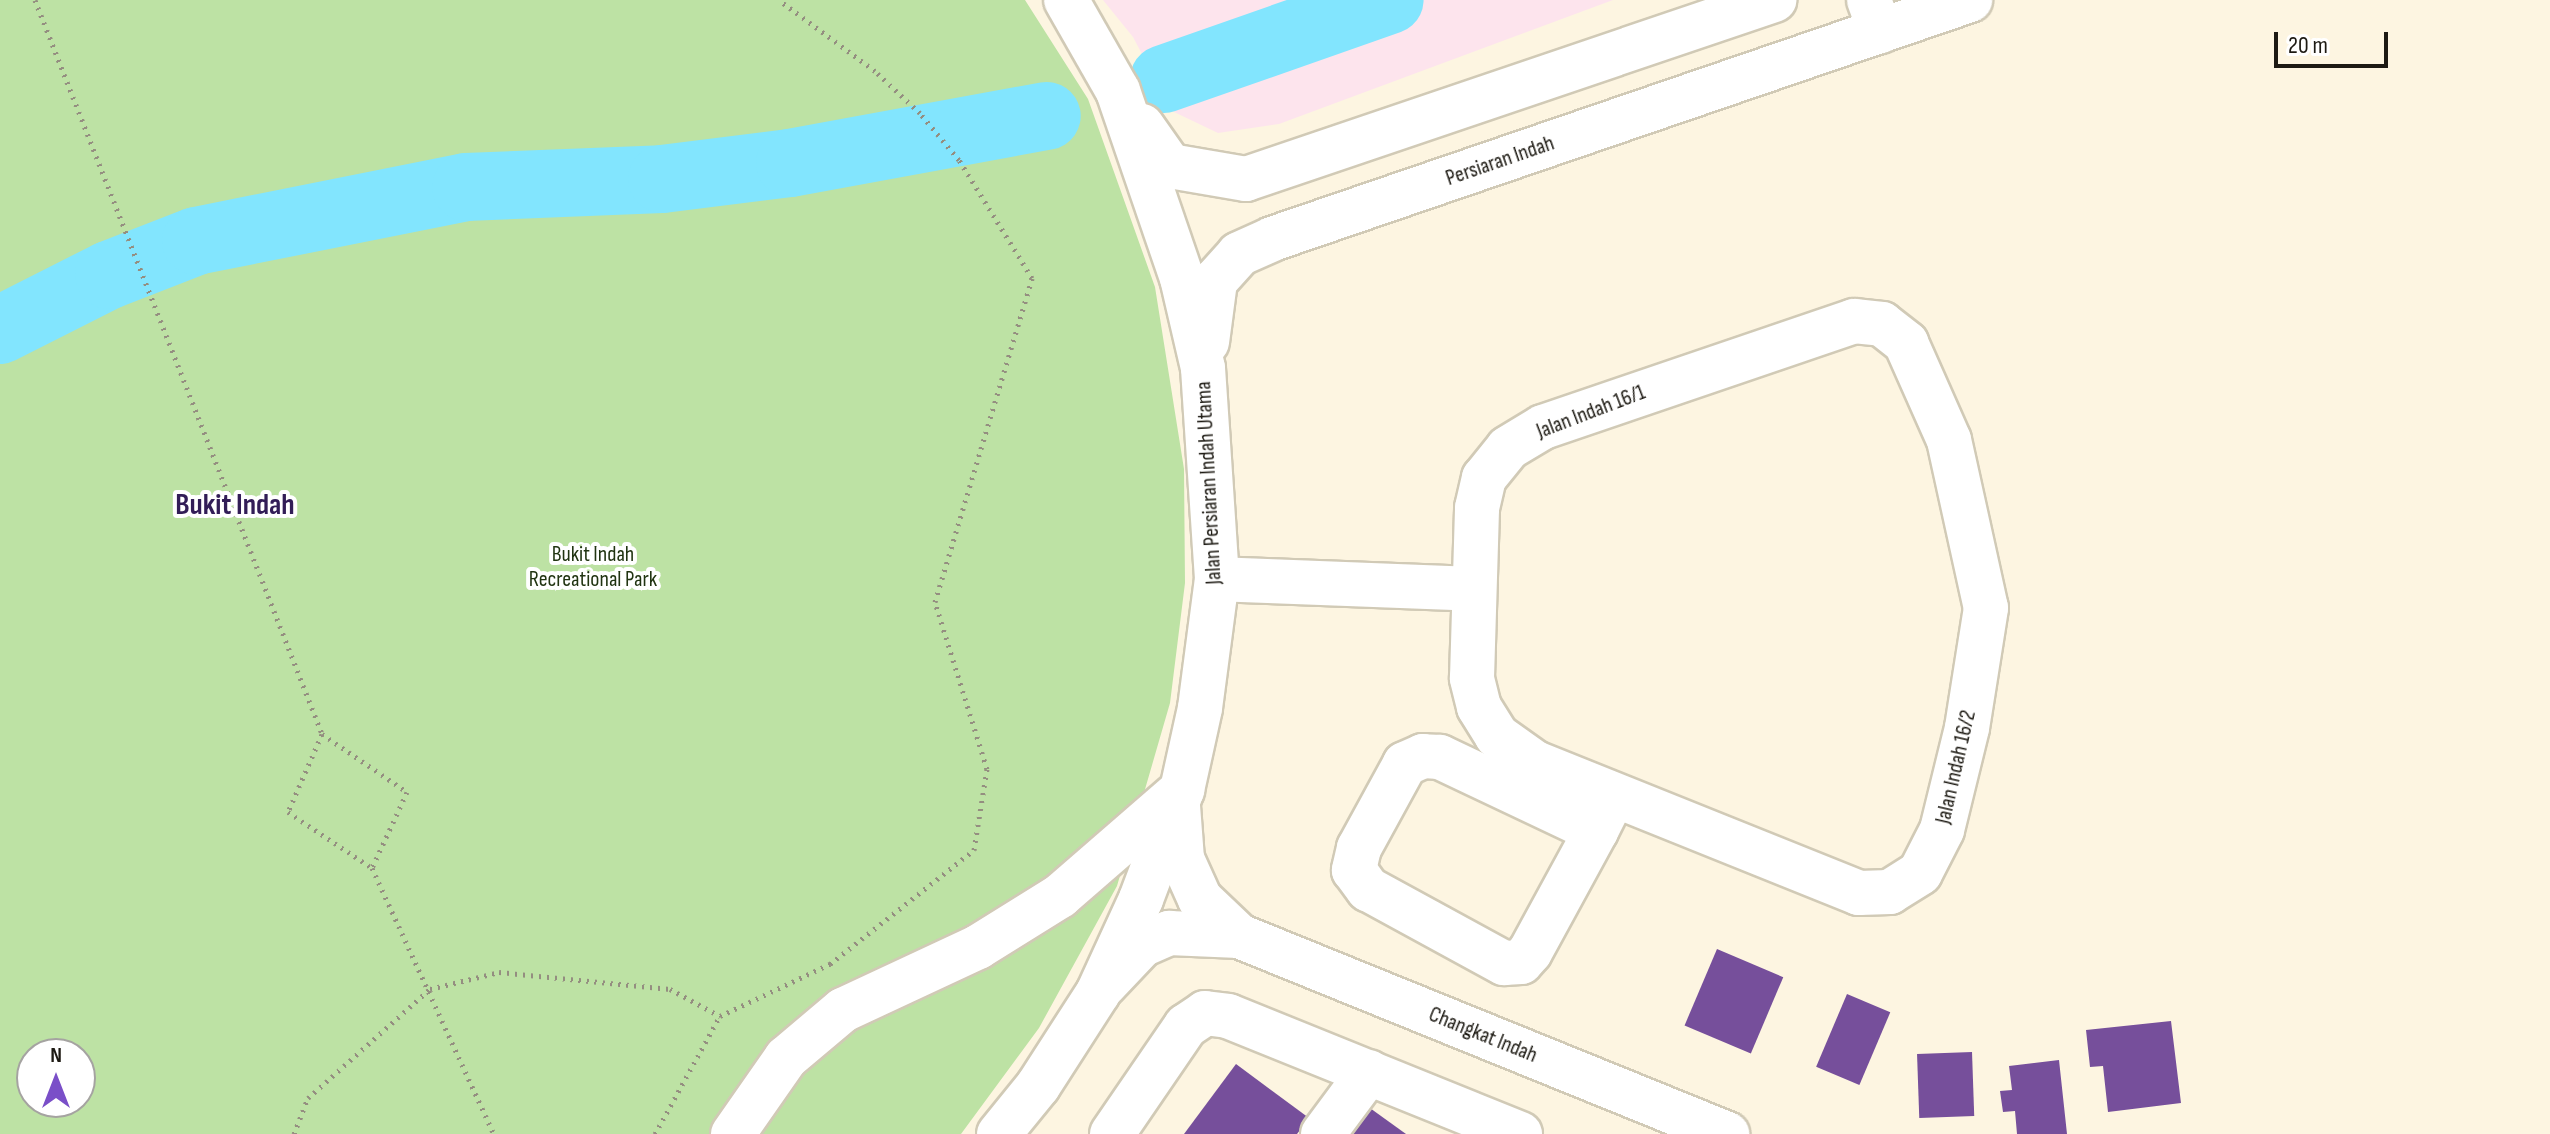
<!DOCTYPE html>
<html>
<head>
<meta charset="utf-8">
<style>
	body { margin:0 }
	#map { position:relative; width:2550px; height:1134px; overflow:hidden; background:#fdf5e1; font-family:"Sofia Sans Condensed",sans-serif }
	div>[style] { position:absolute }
	.commercial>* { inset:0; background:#fde4ed }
	.green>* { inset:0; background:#bde2a4 }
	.river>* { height:68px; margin:-34px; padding:0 34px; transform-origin:34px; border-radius:34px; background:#82e5fe }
	.building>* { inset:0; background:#764f9b; transform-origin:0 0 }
	.path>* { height:5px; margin-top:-2.5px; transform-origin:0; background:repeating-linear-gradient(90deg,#948e80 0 2px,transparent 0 8px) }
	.roads { filter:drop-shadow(2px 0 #d1cab6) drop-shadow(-2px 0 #d1cab6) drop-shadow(0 2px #d1cab6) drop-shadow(0 -2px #d1cab6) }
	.minor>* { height:44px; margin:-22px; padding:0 22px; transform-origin:22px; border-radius:22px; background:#fff }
	.major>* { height:44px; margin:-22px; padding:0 22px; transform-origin:22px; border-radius:22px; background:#fff }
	span { translate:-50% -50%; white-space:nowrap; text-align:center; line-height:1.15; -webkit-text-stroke:8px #fff; paint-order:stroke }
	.street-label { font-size:22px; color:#1d1a13 }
	.park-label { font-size:22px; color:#213412 }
	.district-label { font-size:30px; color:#321d57; font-weight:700 }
	.north { position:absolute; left:16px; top:1038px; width:80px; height:80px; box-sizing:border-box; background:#fff; border:2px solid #a5a3a1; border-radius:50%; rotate:0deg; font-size:22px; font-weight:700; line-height:32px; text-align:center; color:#1d1a13 }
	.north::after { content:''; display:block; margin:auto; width:28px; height:36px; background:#7a4fc8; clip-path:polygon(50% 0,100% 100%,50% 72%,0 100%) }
	.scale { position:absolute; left:2274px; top:32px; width:114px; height:36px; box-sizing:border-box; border:4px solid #1d1a13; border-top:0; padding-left:10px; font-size:24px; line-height:28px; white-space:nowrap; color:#1d1a13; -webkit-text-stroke:6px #fff; paint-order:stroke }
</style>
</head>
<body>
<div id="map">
	<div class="commercial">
		<div style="clip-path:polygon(1103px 0,1613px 0,1279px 124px,1218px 133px,1172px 111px,1133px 37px)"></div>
	</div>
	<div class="green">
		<div style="clip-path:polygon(evenodd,0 0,1025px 0,1088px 99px,1155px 287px,1184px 469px,1185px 583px,1170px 703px,1117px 886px,1039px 1028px,961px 1134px,0 1134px,0 0,32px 1054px,80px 1054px,80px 1102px,32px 1102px,32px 1054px)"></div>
	</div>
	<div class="river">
		<div style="left:1164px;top:79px;width:239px;rotate:-19.3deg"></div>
		<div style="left:0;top:330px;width:122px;rotate:-26.8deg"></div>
		<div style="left:109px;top:275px;width:93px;rotate:-21.3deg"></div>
		<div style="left:196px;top:241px;width:275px;rotate:-11.3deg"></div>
		<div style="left:466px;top:187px;width:196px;rotate:-2.3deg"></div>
		<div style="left:662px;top:179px;width:129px;rotate:-7.1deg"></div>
		<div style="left:790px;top:163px;width:261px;rotate:-10.4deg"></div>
	</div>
	<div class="building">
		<div style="left:1717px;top:949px;width:72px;height:83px;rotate:23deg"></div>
		<div style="left:1847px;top:994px;width:47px;height:79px;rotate:23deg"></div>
		<div style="clip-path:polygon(2171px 1021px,2181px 1103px,2108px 1112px,2103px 1066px,2090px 1067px,2086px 1030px)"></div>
		<div style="left:1972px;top:1052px;width:64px;height:55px;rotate:88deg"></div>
		<div style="clip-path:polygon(2059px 1060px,2067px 1134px,2017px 1134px,2015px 1111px,2003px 1112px,2000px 1091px,2012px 1090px,2009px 1066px)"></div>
		<div style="clip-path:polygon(1236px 1064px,1309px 1118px,1297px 1134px,1184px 1134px)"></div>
		<div style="clip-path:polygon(1356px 1098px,1406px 1134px,1330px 1134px)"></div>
	</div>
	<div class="path">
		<div style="left:35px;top:0;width:788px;rotate:68.64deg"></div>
		<div style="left:322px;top:734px;width:85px;rotate:113.6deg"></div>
		<div style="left:288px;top:812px;width:101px;rotate:33.7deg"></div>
		<div style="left:372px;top:868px;width:293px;rotate:65.4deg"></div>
		<div style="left:322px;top:734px;width:103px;rotate:34.3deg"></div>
		<div style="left:407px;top:792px;width:84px;rotate:114.7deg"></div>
		<div style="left:294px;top:1134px;width:39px;rotate:-69deg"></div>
		<div style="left:308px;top:1098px;width:164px;rotate:-41.8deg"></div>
		<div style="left:430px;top:989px;width:71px;rotate:-13.8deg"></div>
		<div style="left:499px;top:972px;width:172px;rotate:5.7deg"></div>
		<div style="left:670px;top:989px;width:57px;rotate:28.4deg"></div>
		<div style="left:655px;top:1134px;width:135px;rotate:-61.2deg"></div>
		<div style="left:720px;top:1016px;width:122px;rotate:-25.3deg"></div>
		<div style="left:830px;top:964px;width:184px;rotate:-38.4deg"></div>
		<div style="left:974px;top:850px;width:82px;rotate:-80.9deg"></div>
		<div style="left:987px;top:769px;width:175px;rotate:-107.3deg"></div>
		<div style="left:935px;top:602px;width:338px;rotate:-73.3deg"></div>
		<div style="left:1032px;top:278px;width:139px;rotate:-121.7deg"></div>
		<div style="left:959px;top:160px;width:61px;rotate:-129.7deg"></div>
		<div style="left:920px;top:113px;width:62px;rotate:-137deg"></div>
		<div style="left:875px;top:71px;width:119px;rotate:-143.5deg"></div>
	</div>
	<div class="roads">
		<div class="minor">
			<div style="left:1869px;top:0;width:33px;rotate:70deg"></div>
			<div style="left:1854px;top:321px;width:28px;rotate:6deg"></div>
			<div style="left:1882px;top:324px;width:31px;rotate:38deg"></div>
			<div style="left:1906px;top:343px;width:106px;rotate:66.1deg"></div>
			<div style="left:1949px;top:440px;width:172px;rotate:77.6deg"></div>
			<div style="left:1986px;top:608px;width:121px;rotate:99deg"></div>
			<div style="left:1967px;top:728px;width:105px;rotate:103.8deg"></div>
			<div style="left:1942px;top:830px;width:48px;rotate:117.1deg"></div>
			<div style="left:1920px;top:873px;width:36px;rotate:148deg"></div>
			<div style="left:1890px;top:892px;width:31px;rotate:178deg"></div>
			<div style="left:1859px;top:893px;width:349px;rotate:-158.1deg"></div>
			<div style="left:1535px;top:763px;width:47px;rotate:-144.6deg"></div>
			<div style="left:1497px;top:736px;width:34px;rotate:-122deg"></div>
			<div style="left:1479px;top:707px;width:30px;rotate:-104deg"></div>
			<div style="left:1472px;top:678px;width:170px;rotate:-88.3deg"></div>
			<div style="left:1477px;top:508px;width:31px;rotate:-77deg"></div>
			<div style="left:1484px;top:478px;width:38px;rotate:-51deg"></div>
			<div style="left:1508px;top:448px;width:41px;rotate:-31deg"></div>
			<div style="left:1543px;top:427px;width:329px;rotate:-18.8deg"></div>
			<div style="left:1217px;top:579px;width:255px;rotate:2.2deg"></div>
			<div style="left:1178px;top:806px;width:53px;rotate:85.7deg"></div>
			<div style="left:1182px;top:859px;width:44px;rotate:65.8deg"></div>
			<div style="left:1200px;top:899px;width:54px;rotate:43.5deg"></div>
			<div style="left:1596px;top:831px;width:173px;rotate:-154.6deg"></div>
			<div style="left:1440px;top:757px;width:17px;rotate:-177deg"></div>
			<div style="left:1423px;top:756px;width:20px;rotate:156deg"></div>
			<div style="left:1405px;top:764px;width:96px;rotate:118.7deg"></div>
			<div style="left:1359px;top:848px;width:23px;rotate:103deg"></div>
			<div style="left:1354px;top:870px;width:24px;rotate:54deg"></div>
			<div style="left:1368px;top:889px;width:155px;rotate:28.6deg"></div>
			<div style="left:1504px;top:963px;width:17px;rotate:-3deg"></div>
			<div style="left:1521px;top:962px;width:13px;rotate:-48deg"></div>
			<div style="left:1530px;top:952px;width:138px;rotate:-61.4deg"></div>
			<div style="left:1596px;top:831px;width:40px;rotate:-63.4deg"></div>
			<div style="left:1104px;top:985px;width:55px;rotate:-46.5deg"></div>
			<div style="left:1142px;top:945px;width:30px;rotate:-24deg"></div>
			<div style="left:1169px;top:933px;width:70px;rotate:2.5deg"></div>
			<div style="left:1239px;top:936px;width:527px;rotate:22.08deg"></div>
			<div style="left:733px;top:1134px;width:93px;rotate:-55.1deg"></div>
			<div style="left:786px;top:1058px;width:75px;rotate:-40.1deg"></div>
			<div style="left:843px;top:1010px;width:149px;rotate:-25deg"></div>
			<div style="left:978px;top:947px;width:97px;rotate:-31.9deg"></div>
			<div style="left:1060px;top:896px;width:162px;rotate:-41deg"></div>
			<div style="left:1112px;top:1134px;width:131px;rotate:-55.6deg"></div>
			<div style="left:1186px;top:1026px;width:23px;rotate:-34deg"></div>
			<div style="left:1205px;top:1013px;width:23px;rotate:7deg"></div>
			<div style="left:1228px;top:1016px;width:315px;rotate:22deg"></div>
			<div style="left:1323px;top:1134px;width:77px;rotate:-53.4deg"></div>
		</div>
		<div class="major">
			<div style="left:1142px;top:126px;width:49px;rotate:55deg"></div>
			<div style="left:1170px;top:166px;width:77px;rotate:9.7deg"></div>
			<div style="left:1246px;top:179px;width:558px;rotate:-18.73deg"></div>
			<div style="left:1207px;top:342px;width:62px;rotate:-82.5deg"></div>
			<div style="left:1215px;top:281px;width:36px;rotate:-48deg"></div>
			<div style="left:1239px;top:254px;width:36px;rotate:-24deg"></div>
			<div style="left:1272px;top:239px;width:738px;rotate:-18.9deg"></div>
			<div style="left:999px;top:1134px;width:62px;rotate:-50.9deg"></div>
			<div style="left:1038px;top:1086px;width:111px;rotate:-57.2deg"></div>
			<div style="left:1098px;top:993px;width:103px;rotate:-65.4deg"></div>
			<div style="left:1141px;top:899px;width:116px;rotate:-69.4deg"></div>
			<div style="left:1182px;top:790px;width:84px;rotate:-77.6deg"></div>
			<div style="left:1200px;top:708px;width:130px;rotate:-82.5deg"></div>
			<div style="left:1217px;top:579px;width:211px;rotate:-93.8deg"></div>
			<div style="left:1203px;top:368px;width:92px;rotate:-103.1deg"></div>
			<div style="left:1182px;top:278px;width:198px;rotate:-108.9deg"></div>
			<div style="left:1118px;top:91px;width:105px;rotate:-119.7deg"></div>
		</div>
	</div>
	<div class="street-label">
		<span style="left:1500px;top:161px;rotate:-19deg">Persiaran Indah</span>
		<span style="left:1591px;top:412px;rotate:-21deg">Jalan Indah 16/1</span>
		<span style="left:1209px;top:483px;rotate:-93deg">Jalan Persiaran Indah Utama</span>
		<span style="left:1956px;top:767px;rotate:-77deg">Jalan Indah 16/2</span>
		<span style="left:1483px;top:1035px;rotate:22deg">Changkat Indah</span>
	</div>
	<div class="park-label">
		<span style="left:593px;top:567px">Bukit Indah<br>Recreational Park</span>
	</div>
	<div class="district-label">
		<span style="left:235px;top:505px">Bukit Indah</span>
	</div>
	<div class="north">N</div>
	<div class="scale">20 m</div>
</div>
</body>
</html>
